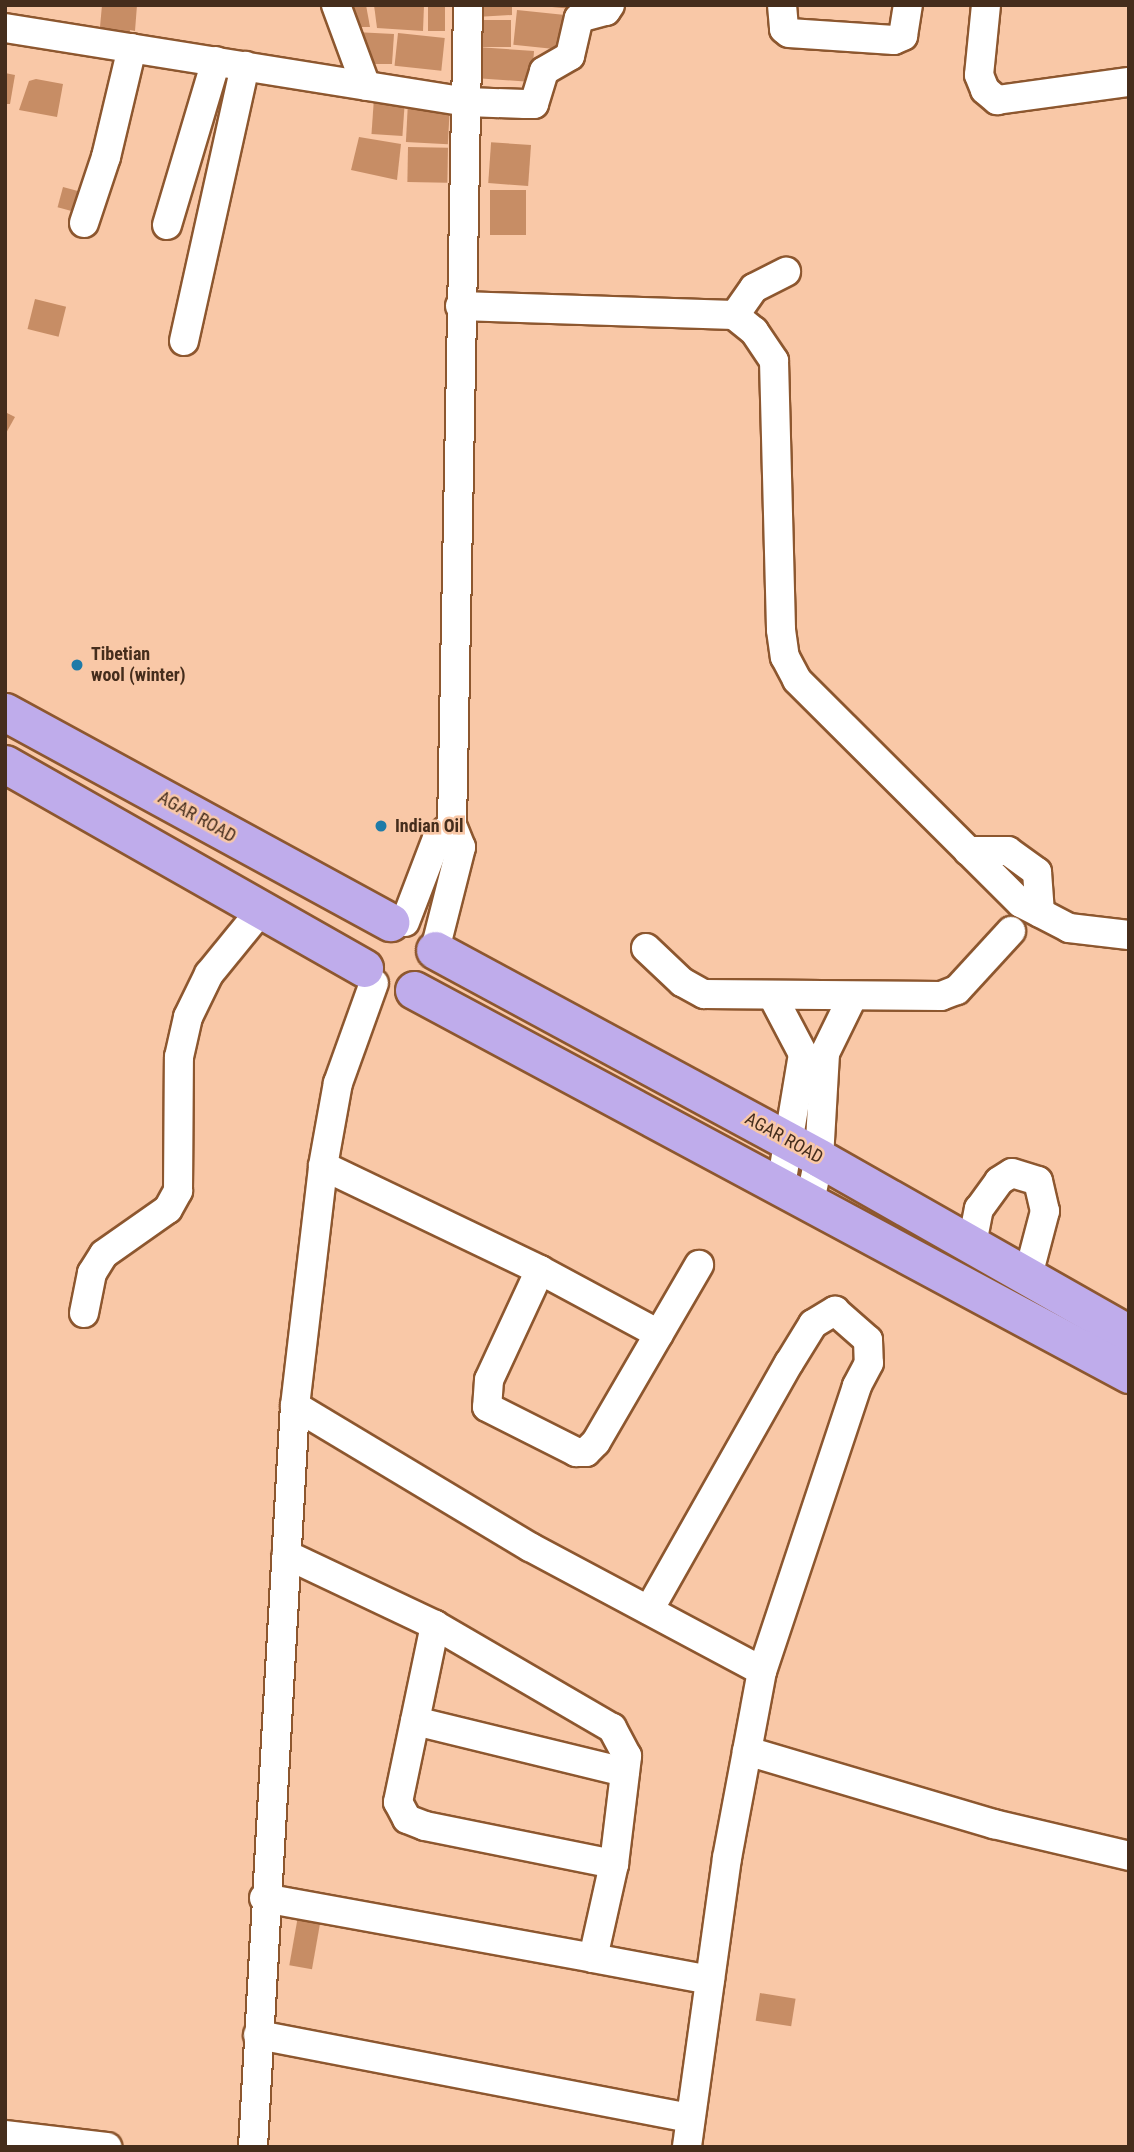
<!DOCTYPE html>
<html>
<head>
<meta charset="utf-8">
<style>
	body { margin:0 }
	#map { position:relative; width:1134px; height:2152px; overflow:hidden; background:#f9c8a7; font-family:"Roboto Condensed",sans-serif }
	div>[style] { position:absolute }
	.building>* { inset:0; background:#c78d65; transform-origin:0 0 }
	.roads { filter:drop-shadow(2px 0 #8d572f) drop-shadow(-2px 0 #8d572f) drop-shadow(0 2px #8d572f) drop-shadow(0 -2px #8d572f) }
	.minor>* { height:28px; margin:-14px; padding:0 14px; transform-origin:14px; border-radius:14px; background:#fff }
	.major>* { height:37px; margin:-18.5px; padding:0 18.5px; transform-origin:18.5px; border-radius:18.5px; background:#bfaceb }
	.dots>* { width:19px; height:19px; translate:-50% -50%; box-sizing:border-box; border:4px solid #f9c8a7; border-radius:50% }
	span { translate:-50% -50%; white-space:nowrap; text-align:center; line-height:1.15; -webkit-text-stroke:5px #f9c8a7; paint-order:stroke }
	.poi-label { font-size:18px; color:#452d1c; font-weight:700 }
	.left { translate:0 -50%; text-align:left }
	.street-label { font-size:18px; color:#452d1c }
	.frame { position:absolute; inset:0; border:7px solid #452d1c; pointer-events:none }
</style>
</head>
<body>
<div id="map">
	<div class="building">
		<div style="clip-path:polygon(102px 5px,137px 5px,135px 31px,130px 30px,129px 41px,99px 38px)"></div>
		<div style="clip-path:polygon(344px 5px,366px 5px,370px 27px,349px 27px)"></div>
		<div style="clip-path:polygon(374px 5px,424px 5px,423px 31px,377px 28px)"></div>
		<div style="left:428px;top:5px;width:17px;height:26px"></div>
		<div style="clip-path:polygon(476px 5px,512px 5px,512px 15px,476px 17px)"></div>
		<div style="clip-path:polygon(552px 5px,572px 5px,572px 9px,552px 7px)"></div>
		<div style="left:517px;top:10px;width:46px;height:35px;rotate:6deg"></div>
		<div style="left:511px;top:20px;width:27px;height:32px;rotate:90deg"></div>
		<div style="clip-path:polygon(355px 32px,394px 34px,392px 64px,366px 64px)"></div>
		<div style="left:398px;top:33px;width:47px;height:33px;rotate:6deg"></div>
		<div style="left:534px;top:51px;width:31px;height:54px;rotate:94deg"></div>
		<div style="clip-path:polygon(5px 73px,15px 75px,10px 104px,5px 104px)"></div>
		<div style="clip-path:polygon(36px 79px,63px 84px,57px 117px,19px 110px,29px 81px)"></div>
		<div style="left:374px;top:98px;width:31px;height:36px;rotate:4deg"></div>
		<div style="left:408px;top:102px;width:42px;height:40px;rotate:3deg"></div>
		<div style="clip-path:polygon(359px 137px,401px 144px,397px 180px,351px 170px)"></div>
		<div style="left:531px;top:145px;width:41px;height:40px;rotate:94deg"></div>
		<div style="left:408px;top:147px;width:40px;height:35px;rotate:1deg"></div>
		<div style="left:63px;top:187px;width:24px;height:21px;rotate:15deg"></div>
		<div style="left:490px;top:190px;width:36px;height:45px"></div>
		<div style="left:35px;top:299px;width:32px;height:31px;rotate:14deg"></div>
		<div style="clip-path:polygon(5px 412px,15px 417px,5px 435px)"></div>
		<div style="left:298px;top:1916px;width:23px;height:50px;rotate:10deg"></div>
		<div style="left:760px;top:1993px;width:36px;height:28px;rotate:9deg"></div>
	</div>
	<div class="roads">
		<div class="minor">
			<div style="left:336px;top:5px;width:86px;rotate:69.7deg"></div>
			<div style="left:782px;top:5px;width:24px;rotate:85deg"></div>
			<div style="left:784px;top:29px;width:6px;rotate:39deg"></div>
			<div style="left:789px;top:33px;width:105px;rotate:3.8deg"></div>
			<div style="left:894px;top:40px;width:10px;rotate:-24deg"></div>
			<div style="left:903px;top:36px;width:31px;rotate:-81deg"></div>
			<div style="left:986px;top:5px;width:70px;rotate:95.7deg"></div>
			<div style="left:979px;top:75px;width:16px;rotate:68deg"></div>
			<div style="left:985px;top:90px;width:16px;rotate:40deg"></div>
			<div style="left:997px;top:100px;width:133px;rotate:-7.8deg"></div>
			<div style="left:5px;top:28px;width:468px;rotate:9.1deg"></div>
			<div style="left:467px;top:102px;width:58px;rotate:2deg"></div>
			<div style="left:525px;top:104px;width:9px"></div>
			<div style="left:534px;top:104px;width:34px;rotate:-73deg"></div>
			<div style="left:544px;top:71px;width:30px;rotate:-30deg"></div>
			<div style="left:570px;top:56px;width:39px;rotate:-77deg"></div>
			<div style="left:579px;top:18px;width:28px;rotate:-15deg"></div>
			<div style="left:606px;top:11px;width:7px;rotate:-56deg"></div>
			<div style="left:84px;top:223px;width:70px;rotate:-71.6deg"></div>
			<div style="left:106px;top:157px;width:112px;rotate:-76.6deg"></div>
			<div style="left:167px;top:225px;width:171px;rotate:-73.4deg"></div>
			<div style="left:460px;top:306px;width:274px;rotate:1.9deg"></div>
			<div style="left:734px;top:315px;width:26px;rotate:39deg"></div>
			<div style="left:754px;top:331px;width:36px;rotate:56deg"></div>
			<div style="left:774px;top:361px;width:269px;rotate:88.5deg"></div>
			<div style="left:781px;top:630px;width:27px;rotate:82deg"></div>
			<div style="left:785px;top:657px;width:26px;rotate:62deg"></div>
			<div style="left:797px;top:680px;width:316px;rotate:44.9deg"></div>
			<div style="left:1021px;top:903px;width:54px;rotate:27.5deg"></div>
			<div style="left:1069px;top:928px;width:60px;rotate:6.7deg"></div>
			<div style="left:735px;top:315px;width:33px;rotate:-55deg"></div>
			<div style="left:754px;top:288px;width:36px;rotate:-27deg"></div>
			<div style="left:184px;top:341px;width:282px;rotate:-77.5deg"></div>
			<div style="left:452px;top:825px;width:820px;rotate:-88.88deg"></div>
			<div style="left:968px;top:851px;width:40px"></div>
			<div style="left:1008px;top:851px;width:36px;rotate:36deg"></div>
			<div style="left:1037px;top:872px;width:41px;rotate:85.8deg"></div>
			<div style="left:405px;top:922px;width:90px;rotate:-69.1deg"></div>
			<div style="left:437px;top:838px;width:20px;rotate:-41deg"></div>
			<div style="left:452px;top:825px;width:24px;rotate:68deg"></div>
			<div style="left:461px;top:847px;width:106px;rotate:104.2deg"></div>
			<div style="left:646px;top:948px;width:50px;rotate:43.4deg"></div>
			<div style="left:682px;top:982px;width:25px;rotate:29deg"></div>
			<div style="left:704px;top:994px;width:237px;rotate:0.5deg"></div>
			<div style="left:941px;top:996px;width:17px;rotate:-21deg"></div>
			<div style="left:957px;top:990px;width:80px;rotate:-47.5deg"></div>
			<div style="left:773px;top:997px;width:64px;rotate:62.2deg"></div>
			<div style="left:803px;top:1054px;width:134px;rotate:99.5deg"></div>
			<div style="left:323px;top:1166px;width:241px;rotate:25.6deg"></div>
			<div style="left:540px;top:1270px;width:135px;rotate:28.3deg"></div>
			<div style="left:810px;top:1202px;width:45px;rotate:-78.4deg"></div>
			<div style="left:819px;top:1158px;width:105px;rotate:-86.7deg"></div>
			<div style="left:825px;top:1053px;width:61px;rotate:-63.9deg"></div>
			<div style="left:972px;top:1244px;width:36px;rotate:-79deg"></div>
			<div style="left:979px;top:1209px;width:34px;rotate:-54deg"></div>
			<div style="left:999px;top:1181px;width:15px;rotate:-32deg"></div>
			<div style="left:1012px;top:1173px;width:27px;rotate:17deg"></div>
			<div style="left:1038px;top:1181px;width:31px;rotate:77deg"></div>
			<div style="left:1045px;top:1211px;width:67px;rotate:104.7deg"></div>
			<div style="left:540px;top:1270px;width:121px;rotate:114.9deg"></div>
			<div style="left:489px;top:1380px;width:27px;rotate:94deg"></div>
			<div style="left:487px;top:1407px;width:100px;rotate:26.8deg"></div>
			<div style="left:576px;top:1452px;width:10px"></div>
			<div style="left:586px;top:1452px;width:14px;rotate:-45deg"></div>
			<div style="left:596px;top:1442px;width:205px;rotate:-59.8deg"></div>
			<div style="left:84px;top:1313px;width:41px;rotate:-78.7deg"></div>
			<div style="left:92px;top:1273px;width:22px;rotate:-58deg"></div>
			<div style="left:104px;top:1254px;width:78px;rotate:-35.1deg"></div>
			<div style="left:168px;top:1209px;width:21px;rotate:-61deg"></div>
			<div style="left:178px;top:1191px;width:134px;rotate:-89.6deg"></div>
			<div style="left:179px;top:1057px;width:41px;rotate:-77.3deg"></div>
			<div style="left:188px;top:1017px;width:48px;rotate:-64deg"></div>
			<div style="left:209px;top:974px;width:84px;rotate:-50.8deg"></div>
			<div style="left:295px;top:1406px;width:274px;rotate:31deg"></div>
			<div style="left:530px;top:1547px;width:263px;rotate:28.1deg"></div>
			<div style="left:762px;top:1671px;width:190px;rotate:100.6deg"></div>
			<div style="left:727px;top:1858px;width:292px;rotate:97.9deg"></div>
			<div style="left:649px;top:1610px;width:284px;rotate:-60.5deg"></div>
			<div style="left:789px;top:1363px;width:46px;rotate:-58.4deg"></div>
			<div style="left:813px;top:1324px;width:26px;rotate:-31deg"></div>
			<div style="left:835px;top:1311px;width:44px;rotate:41.3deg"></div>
			<div style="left:868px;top:1340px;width:23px;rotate:88deg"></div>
			<div style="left:869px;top:1363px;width:26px;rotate:118deg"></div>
			<div style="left:857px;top:1386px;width:300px;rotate:108.4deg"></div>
			<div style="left:435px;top:1625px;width:181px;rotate:101.8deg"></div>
			<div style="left:398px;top:1802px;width:19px;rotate:62deg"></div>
			<div style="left:407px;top:1819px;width:19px;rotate:21deg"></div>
			<div style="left:425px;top:1826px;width:193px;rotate:11.4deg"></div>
			<div style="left:415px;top:1721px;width:216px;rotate:13.7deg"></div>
			<div style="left:747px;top:1751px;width:258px;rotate:16.5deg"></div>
			<div style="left:994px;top:1824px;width:139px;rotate:13.3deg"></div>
			<div style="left:264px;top:1898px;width:334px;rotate:10.3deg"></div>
			<div style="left:593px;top:1958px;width:96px;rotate:-77.4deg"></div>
			<div style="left:614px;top:1864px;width:109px;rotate:-83.1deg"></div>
			<div style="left:627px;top:1756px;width:32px;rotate:-118deg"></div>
			<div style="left:612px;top:1728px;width:205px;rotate:-149.8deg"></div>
			<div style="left:435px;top:1625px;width:164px;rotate:-154.7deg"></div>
			<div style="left:593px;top:1958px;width:119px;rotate:10.6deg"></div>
			<div style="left:258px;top:2035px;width:440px;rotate:10.9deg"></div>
			<div style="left:5px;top:2135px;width:103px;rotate:6.7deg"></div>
			<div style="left:253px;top:2147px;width:742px;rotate:-86.76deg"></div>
			<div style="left:295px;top:1406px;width:242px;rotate:-83.3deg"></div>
			<div style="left:323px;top:1166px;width:84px;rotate:-79.8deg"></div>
			<div style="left:338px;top:1083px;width:106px;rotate:-70.2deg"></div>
		</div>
		<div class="major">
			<div style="left:5px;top:712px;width:439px;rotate:28.6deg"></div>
			<div style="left:5px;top:764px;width:413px;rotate:29.6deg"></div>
			<div style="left:435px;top:950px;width:437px;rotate:28.4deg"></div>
			<div style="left:819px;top:1158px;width:356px;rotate:29.6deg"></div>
			<div style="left:414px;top:990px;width:812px;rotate:28.24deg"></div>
		</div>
	</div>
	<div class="dots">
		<div style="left:77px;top:665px;background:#1e7ba8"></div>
		<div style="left:381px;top:826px;background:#1e7ba8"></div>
	</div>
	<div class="poi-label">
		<span class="left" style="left:91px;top:665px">Tibetian<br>wool (winter)</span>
		<span class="left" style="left:395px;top:826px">Indian Oil</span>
	</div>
	<div class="street-label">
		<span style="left:197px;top:817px;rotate:29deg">AGAR ROAD</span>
		<span style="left:784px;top:1138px;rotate:29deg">AGAR ROAD</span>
	</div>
	<div class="frame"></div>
</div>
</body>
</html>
